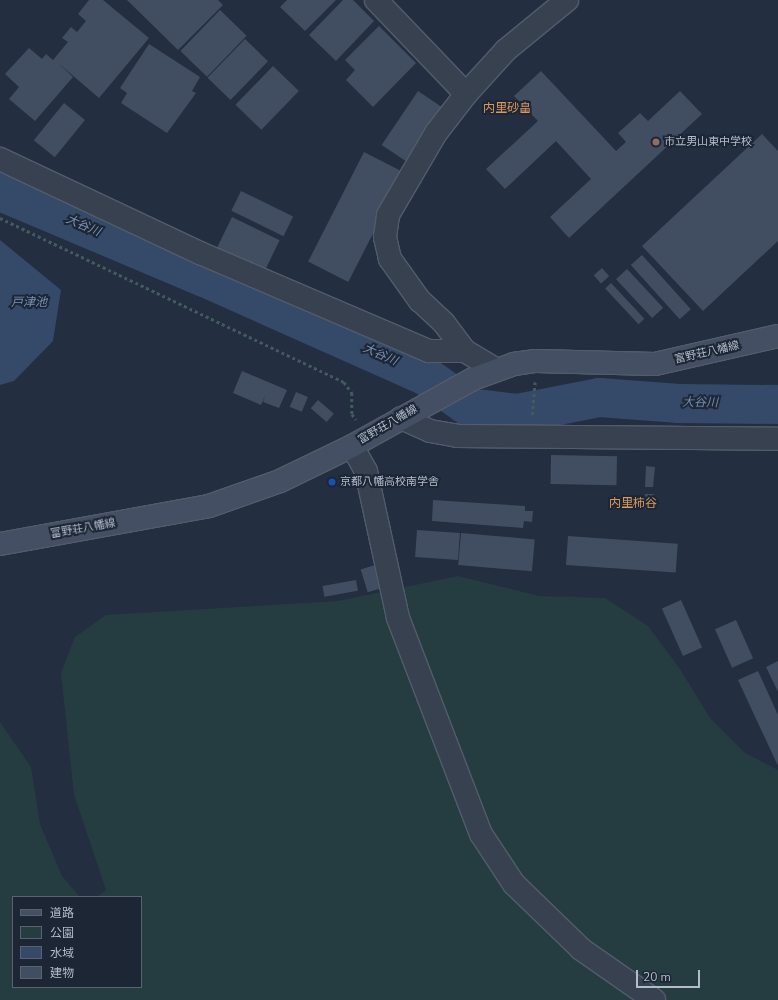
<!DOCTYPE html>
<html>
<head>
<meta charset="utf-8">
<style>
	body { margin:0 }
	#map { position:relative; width:778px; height:1000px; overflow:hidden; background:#232e40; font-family:"Nunito Sans","Noto Sans JP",sans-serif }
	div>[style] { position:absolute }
	.green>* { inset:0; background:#253d41 }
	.water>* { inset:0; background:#354968 }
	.river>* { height:39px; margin:-19.5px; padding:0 19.5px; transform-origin:19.5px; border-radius:19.5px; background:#354968 }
	.building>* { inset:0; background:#414e62; transform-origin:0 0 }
	.path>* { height:2.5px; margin-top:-1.25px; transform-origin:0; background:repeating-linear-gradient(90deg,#435a5e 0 3px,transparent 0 6px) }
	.roads { filter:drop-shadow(1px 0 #525c6b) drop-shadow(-1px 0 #525c6b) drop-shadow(0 1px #525c6b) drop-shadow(0 -1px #525c6b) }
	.minor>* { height:22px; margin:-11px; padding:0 11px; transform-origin:11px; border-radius:11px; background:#374150 }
	.secondary>* { height:22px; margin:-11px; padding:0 11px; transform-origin:11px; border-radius:11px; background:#454f63 }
	.dots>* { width:11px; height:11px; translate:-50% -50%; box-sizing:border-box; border:2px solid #1c2635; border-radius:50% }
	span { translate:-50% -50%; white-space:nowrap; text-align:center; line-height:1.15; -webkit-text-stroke:4px #1c2635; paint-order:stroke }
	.poi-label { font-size:11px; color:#b3bccb }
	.left { translate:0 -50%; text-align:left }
	.street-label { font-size:11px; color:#b3bccb }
	.neighbourhood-label { font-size:12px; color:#dc985d }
	.water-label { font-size:12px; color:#7990b4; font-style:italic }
	.legend { position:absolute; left:12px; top:896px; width:130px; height:92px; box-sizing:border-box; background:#1c2635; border:1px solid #586271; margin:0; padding:5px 7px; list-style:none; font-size:12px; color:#b3bccb }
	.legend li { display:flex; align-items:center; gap:8px; height:20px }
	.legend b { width:20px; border:1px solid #586271 }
	.scale { position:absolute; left:636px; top:970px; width:64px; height:18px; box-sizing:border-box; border:2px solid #b3bccb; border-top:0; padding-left:5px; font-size:12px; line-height:14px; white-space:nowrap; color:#b3bccb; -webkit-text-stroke:3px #1c2635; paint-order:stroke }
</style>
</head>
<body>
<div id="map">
	<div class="green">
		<div style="clip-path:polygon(458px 576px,539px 596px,605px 598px,648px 626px,680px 669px,710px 718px,745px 753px,778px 770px,778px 1000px,0 1000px,0 722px,31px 767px,40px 824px,62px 876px,80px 897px,13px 897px,13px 987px,141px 987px,141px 897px,97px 897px,106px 890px,74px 795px,61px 673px,75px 637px,106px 615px,338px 601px)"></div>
	</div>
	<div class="water">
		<div style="clip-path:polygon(0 240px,61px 290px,53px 341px,14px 381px,0 385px)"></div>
	</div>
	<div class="river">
		<div style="left:0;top:191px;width:221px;rotate:22.9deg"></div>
		<div style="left:204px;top:277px;width:243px;rotate:24deg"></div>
		<div style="left:426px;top:376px;width:53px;rotate:35.8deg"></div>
		<div style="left:469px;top:407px;width:48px;rotate:7.1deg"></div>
		<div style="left:517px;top:413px;width:84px;rotate:-11deg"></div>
		<div style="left:599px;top:397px;width:80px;rotate:4.3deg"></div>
		<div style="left:679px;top:403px;width:99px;rotate:0.6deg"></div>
	</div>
	<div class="building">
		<div style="clip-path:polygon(89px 0,103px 0,149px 38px,99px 98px,57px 62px,73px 77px,35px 121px,9px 99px,19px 87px,5px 74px,29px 48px,42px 59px,46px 54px,53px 60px,68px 42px,62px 38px,71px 27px,77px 32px,86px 21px,78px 14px)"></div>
		<div style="clip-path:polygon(127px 0,218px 0,223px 5px,178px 50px)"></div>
		<div style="clip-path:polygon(287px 0,336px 0,305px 31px,280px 7px)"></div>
		<div style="clip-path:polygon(343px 0,353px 0,374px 21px,336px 61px,309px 35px)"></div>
		<div style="left:220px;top:10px;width:37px;height:57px;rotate:44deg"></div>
		<div style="clip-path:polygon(379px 26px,416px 63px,373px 107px,346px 80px,355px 70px,345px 60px)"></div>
		<div style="left:245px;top:39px;width:32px;height:54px;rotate:44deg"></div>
		<div style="clip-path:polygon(149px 44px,200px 77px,192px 91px,196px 93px,167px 133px,121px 103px,127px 93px,120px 88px)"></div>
		<div style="left:273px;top:66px;width:36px;height:54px;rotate:44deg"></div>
		<div style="clip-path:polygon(541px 71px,616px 151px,626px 142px,618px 133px,640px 113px,648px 121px,680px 91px,702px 114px,569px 238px,550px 217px,591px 179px,556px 141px,505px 189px,486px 169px,538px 121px,514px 96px)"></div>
		<div style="left:418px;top:91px;width:29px;height:65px;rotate:34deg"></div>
		<div style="left:64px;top:103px;width:27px;height:48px;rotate:39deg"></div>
		<div style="clip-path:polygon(762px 134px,778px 151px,778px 241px,703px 311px,642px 246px)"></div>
		<div style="left:364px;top:152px;width:45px;height:123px;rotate:27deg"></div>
		<div style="left:241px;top:191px;width:58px;height:22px;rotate:26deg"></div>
		<div style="left:232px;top:217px;width:53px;height:34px;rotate:26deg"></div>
		<div style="left:642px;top:255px;width:73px;height:15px;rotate:48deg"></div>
		<div style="left:602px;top:268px;width:11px;height:11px;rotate:49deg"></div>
		<div style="left:627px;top:269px;width:53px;height:15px;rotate:47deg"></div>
		<div style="left:611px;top:283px;width:49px;height:8px;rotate:47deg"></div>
		<div style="clip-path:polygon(242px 371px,287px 390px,279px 408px,263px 402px,266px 394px,261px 405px,233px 393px)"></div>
		<div style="left:296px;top:392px;width:13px;height:16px;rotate:23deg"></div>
		<div style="left:318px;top:400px;width:21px;height:11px;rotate:41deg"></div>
		<div style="left:551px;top:455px;width:66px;height:29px;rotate:1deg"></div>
		<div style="clip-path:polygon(646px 466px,655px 467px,653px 487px,645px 487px)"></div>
		<div style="left:645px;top:494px;width:9px;height:16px"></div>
		<div style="clip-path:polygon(433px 500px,525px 506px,525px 511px,533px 511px,532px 522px,524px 521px,523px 528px,432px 521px)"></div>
		<div style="left:417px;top:530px;width:43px;height:27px;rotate:4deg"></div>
		<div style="left:461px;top:533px;width:74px;height:32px;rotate:5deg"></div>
		<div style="left:568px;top:536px;width:110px;height:29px;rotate:4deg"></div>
		<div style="left:375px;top:565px;width:24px;height:15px;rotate:73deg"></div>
		<div style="left:356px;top:580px;width:11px;height:34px;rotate:80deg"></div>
		<div style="left:681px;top:600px;width:52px;height:21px;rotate:66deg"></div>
		<div style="left:736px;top:620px;width:42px;height:23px;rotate:66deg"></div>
		<div style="clip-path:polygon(778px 661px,778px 692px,766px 667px)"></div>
		<div style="clip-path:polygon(758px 671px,778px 715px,778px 766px,738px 680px)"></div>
	</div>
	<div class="path">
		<div style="left:0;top:218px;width:381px;rotate:25.5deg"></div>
		<div style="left:344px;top:382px;width:14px;rotate:54deg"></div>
		<div style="left:352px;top:393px;width:21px;rotate:90deg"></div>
		<div style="left:352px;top:414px;width:7px;rotate:56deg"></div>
		<div style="left:532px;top:415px;width:33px;rotate:-85deg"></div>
	</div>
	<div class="roads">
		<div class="minor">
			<div style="left:376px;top:0;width:130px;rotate:46.2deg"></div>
			<div style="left:0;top:159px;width:221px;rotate:25.2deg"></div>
			<div style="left:200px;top:253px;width:249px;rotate:23.2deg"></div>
			<div style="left:429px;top:351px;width:36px"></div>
			<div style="left:465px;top:351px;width:35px;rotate:31deg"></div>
			<div style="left:465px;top:351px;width:35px;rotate:-127deg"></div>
			<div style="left:444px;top:323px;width:33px;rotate:-137deg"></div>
			<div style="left:420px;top:301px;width:52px;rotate:-125.5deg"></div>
			<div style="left:390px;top:259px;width:23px;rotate:-103deg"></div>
			<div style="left:385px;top:237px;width:22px;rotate:-82deg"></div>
			<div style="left:388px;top:215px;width:95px;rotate:-59.7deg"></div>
			<div style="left:436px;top:133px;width:49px;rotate:-52.4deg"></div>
			<div style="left:466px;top:94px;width:59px;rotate:-47.7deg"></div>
			<div style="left:506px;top:50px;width:79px;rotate:-39.3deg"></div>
			<div style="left:401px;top:418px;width:32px;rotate:24deg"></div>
			<div style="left:430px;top:431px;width:27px;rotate:10deg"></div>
			<div style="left:457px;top:436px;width:321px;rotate:0.5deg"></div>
			<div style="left:352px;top:446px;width:29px;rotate:61deg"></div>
			<div style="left:366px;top:471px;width:150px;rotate:77.7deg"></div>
			<div style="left:398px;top:618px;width:231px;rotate:69deg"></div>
			<div style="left:481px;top:834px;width:60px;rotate:56.6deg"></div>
			<div style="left:514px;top:884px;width:93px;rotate:44.1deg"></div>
			<div style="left:581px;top:949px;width:89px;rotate:34.9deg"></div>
		</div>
		<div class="secondary">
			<div style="left:0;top:544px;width:212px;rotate:-10.3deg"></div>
			<div style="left:209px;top:506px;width:75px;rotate:-19.4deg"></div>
			<div style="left:280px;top:481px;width:80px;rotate:-25.9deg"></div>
			<div style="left:352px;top:446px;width:138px;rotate:-29deg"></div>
			<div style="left:473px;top:379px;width:44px;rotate:-20.1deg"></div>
			<div style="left:514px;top:364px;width:22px;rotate:-8deg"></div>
			<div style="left:536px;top:361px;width:119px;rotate:1.4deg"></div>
			<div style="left:655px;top:364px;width:126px;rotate:-12.8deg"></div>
		</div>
	</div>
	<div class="dots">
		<div style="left:656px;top:142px;background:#8d6e63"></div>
		<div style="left:332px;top:482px;background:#1a4fb4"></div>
	</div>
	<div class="poi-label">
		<span class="left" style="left:664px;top:142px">市立男山東中学校</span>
		<span class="left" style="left:340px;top:482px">京都八幡高校南学舎</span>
	</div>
	<div class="street-label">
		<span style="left:707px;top:353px;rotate:-13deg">富野荘八幡線</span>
		<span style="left:388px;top:425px;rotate:-30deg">富野荘八幡線</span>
		<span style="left:83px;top:529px;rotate:-10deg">富野荘八幡線</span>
	</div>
	<div class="neighbourhood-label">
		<span style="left:507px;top:109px">内里砂畠</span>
		<span style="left:633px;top:504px">内里柿谷</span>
	</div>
	<div class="water-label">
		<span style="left:83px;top:226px;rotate:23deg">大谷川</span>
		<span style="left:29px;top:303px">戸津池</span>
		<span style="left:380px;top:355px;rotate:24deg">大谷川</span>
		<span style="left:700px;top:403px;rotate:1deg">大谷川</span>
	</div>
	<ul class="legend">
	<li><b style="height:5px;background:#454f63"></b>道路</li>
	<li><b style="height:11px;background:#253d41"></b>公園</li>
	<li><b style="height:11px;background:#354968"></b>水域</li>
	<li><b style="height:11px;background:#414e62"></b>建物</li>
	</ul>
	<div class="scale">20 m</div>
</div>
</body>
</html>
